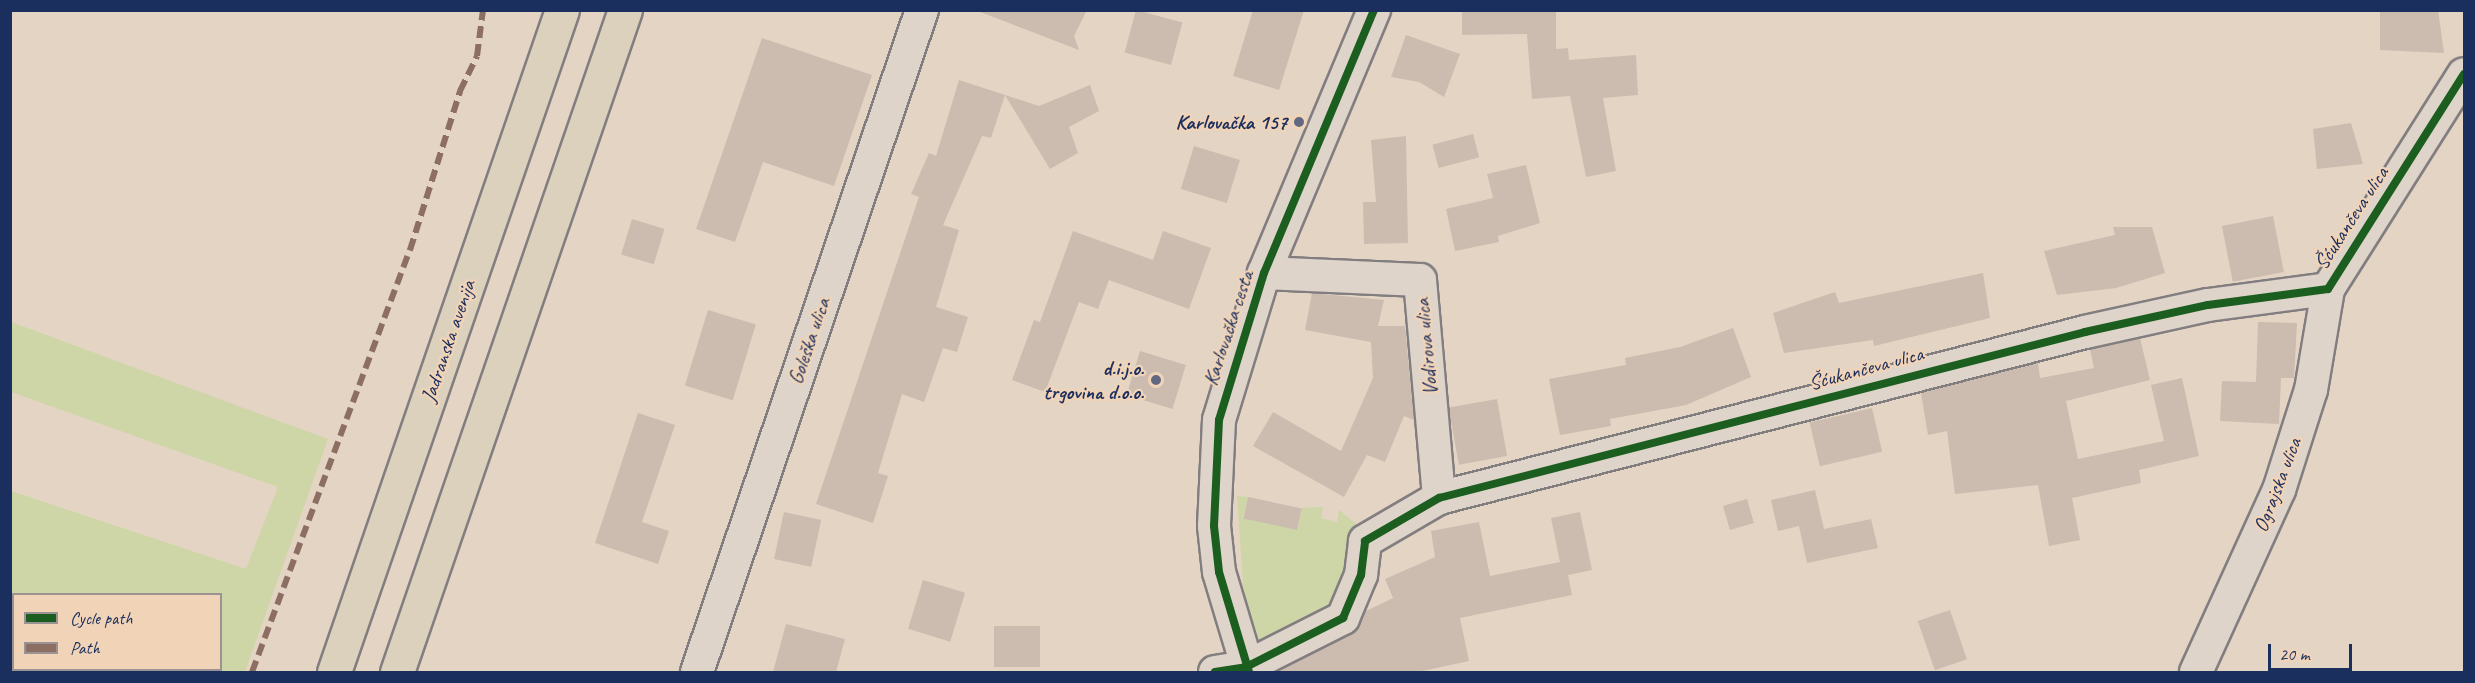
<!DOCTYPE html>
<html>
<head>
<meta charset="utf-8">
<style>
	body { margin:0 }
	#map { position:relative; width:2475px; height:683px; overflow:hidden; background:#e4d4c4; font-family:Caveat,sans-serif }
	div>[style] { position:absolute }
	.green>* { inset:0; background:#ced6a7 }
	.building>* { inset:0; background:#cbbcaf; transform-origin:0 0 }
	.roads { filter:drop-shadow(2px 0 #827e80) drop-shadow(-2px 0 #827e80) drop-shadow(0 2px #827e80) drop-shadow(0 -2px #827e80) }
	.minor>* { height:32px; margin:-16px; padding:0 16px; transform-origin:16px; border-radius:16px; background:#dfd4c9 }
	.major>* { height:33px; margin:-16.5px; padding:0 16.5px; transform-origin:16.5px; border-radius:16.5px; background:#dcd1bd }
	.quiet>* { height:6px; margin-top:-3px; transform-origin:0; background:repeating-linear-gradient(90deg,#8d6e63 0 12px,transparent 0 18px) }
	.cycleway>* { height:8px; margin:-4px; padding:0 4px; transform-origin:4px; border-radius:4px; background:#1b5e20 }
	.dots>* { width:16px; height:16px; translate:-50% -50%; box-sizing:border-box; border:3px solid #f1d4b7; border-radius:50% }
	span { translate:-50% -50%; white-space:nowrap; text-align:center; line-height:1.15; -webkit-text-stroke:4.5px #f1d4b7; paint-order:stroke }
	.poi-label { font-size:21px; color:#1b2f5e; font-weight:700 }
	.right { translate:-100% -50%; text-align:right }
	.street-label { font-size:21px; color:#1b2f5e }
	.frame { position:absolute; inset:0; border:12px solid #1b2f5e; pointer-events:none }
	.legend { position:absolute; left:12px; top:593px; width:210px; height:78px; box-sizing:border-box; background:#f1d4b7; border:2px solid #9b9293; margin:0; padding:8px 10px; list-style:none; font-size:18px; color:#1b2f5e }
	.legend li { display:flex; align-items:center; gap:12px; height:30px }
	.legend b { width:30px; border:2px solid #9b9293 }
	.scale { position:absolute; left:2268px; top:644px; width:84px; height:27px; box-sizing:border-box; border:3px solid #1b2f5e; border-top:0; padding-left:8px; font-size:18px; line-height:21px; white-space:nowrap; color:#1b2f5e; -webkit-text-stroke:4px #f1d4b7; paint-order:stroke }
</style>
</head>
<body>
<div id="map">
	<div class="green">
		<div style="clip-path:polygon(evenodd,11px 322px,328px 439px,245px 672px,11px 672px,11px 491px,246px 569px,278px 487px,11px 392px,11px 322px,14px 594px,220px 594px,220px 670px,14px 670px,14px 594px)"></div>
		<div style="clip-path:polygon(1237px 496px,1248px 497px,1243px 517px,1298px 529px,1302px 508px,1323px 507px,1321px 518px,1337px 522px,1339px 510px,1365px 531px,1335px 607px,1261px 645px,1244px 597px)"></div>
	</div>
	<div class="building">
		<div style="clip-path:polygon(975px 10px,1087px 10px,1074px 36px,1079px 50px)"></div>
		<div style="left:1136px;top:10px;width:48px;height:44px;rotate:15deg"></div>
		<div style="clip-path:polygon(1253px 10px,1304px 10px,1279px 90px,1233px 76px)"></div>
		<div style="clip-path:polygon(1462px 10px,1556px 10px,1556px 49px,1568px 48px,1569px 60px,1636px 55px,1638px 95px,1603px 98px,1616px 171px,1586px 177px,1570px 96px,1532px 99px,1527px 34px,1462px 35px)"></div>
		<div style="clip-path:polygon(2380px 10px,2438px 10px,2444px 53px,2380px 50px)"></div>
		<div style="clip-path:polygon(1406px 35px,1460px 54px,1444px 97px,1419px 82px,1391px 77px)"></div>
		<div style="clip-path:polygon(762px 38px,872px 75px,834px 186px,763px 162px,735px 242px,696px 229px)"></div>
		<div style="clip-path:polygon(959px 80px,1005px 95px,991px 138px,982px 136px,943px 225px,959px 230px,936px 307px,968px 317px,957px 352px,943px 348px,924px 402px,902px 394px,878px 473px,888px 476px,873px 523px,816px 504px,919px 197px,911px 194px,929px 153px,936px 156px)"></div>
		<div style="clip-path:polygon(1090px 85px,1099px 111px,1069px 127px,1078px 153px,1050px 169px,1005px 95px,1039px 106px)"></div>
		<div style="clip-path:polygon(2351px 123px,2363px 164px,2317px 169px,2313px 129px)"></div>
		<div style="left:1473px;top:134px;width:24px;height:42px;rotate:75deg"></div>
		<div style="clip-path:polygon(1406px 136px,1408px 243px,1364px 244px,1363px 202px,1376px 202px,1371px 140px)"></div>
		<div style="left:1194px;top:146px;width:48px;height:45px;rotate:17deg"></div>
		<div style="clip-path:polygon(1526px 165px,1540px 223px,1498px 236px,1499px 242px,1455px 251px,1446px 209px,1493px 198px,1487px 174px)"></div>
		<div style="left:2273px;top:216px;width:57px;height:52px;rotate:79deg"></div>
		<div style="left:632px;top:219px;width:34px;height:37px;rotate:17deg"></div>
		<div style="clip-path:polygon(2113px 227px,2152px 227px,2165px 273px,2116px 288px,2057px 295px,2044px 251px,2115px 235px)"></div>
		<div style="clip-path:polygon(1073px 231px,1153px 260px,1163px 231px,1211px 248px,1189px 309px,1109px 280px,1098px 309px,1079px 302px,1045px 392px,1012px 380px,1034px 320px,1040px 322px)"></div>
		<div style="clip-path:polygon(1983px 273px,1990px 318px,1874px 346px,1873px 340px,1784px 353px,1773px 313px,1835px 292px,1839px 303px)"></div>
		<div style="clip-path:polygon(1312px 293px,1384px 300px,1378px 326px,1405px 326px,1414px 420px,1404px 416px,1385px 462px,1367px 455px,1344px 497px,1253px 446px,1273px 412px,1341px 451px,1373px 378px,1371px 342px,1305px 330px)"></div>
		<div style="left:708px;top:310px;width:50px;height:79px;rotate:17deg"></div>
		<div style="clip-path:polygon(2258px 322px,2297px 323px,2294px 378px,2281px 378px,2279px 424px,2220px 421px,2222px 381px,2256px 382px)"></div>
		<div style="clip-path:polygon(1733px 328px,1751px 377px,1686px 405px,1610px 419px,1611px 426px,1560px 435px,1549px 379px,1626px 365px,1625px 358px,1680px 347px)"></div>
		<div style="clip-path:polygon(2140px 338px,2150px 380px,2066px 401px,2078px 459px,2164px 441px,2151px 385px,2182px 378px,2199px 456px,2139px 470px,2141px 483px,2072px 498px,2080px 540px,2049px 546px,2038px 485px,1955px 494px,1947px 431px,1928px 435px,1921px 393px,2038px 363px,2040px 378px,2094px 368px,2090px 349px)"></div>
		<div style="left:1140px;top:351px;width:48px;height:46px;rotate:17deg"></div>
		<div style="left:1497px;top:399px;width:58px;height:49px;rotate:80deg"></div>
		<div style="left:1872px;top:408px;width:45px;height:64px;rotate:77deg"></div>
		<div style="clip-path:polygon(638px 413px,675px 425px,642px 522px,669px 531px,658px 564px,595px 543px)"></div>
		<div style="clip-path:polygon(1815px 490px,1824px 529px,1871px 519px,1878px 548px,1807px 563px,1799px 526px,1778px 531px,1771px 500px)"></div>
		<div style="left:1248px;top:497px;width:55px;height:22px;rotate:12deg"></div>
		<div style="left:1747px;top:499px;width:25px;height:25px;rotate:74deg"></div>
		<div style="left:784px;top:512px;width:38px;height:48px;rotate:12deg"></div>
		<div style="clip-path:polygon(1580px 512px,1592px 570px,1568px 575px,1572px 595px,1460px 618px,1469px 661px,1418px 672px,1275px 672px,1351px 634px,1366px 611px,1393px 598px,1385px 579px,1435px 557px,1431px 531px,1479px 522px,1490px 576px,1560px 562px,1551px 518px)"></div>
		<div style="left:923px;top:580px;width:44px;height:51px;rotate:17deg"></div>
		<div style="left:1950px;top:610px;width:52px;height:34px;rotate:71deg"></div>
		<div style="clip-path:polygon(786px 624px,845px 639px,836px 672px,773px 672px)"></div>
		<div style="left:994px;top:626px;width:46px;height:41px"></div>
	</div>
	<div class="roads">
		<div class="minor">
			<div style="left:1264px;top:273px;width:156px;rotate:2.6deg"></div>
			<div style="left:1420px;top:280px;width:219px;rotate:85deg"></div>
			<div style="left:697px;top:672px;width:699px;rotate:-71.23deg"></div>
			<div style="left:1215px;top:672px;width:31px;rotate:-9deg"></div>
			<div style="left:1246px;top:667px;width:109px;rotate:-26.8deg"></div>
			<div style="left:1343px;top:618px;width:47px;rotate:-67.3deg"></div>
			<div style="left:1361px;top:575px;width:34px;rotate:-83deg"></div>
			<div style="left:1365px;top:541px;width:86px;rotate:-30.2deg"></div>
			<div style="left:1439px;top:498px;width:667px;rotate:-14.41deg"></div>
			<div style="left:2085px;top:332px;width:126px;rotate:-12.4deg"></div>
			<div style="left:2208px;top:305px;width:121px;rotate:-7.6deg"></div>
			<div style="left:2328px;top:289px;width:254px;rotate:-57.7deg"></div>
			<div style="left:1249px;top:672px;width:104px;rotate:-106.7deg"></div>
			<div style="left:1219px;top:572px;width:46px;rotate:-96.2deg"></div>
			<div style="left:1214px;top:526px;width:106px;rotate:-87.3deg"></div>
			<div style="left:1219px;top:420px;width:154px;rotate:-73deg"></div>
			<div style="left:1264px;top:273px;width:285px;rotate:-67.3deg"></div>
			<div style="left:2196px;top:672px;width:200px;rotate:-65.5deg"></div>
			<div style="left:2279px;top:490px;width:105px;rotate:-72.3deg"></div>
			<div style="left:2311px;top:390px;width:102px;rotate:-80.4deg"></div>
		</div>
		<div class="major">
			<div style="left:334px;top:672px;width:700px;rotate:-71deg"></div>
			<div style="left:397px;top:672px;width:700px;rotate:-71deg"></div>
		</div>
	</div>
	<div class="quiet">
		<div style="left:252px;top:672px;width:451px;rotate:-69.5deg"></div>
		<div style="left:410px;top:250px;width:167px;rotate:-72.5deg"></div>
		<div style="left:460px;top:91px;width:39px;rotate:-64deg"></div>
		<div style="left:477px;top:56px;width:46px;rotate:-82.6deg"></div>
	</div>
	<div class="cycleway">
		<div style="left:1215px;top:672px;width:31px;rotate:-9deg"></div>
		<div style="left:1246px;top:667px;width:109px;rotate:-26.8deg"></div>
		<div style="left:1343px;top:618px;width:47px;rotate:-67.3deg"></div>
		<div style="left:1361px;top:575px;width:34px;rotate:-83deg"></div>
		<div style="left:1365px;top:541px;width:86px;rotate:-30.2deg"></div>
		<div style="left:1439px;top:498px;width:667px;rotate:-14.41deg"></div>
		<div style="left:2085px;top:332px;width:126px;rotate:-12.4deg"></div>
		<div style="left:2208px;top:305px;width:121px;rotate:-7.6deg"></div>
		<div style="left:2328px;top:289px;width:254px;rotate:-57.7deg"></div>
		<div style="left:1249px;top:672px;width:104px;rotate:-106.7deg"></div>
		<div style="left:1219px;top:572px;width:46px;rotate:-96.2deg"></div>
		<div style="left:1214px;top:526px;width:106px;rotate:-87.3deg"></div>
		<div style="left:1219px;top:420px;width:154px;rotate:-73deg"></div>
		<div style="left:1264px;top:273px;width:285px;rotate:-67.3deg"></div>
	</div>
	<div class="dots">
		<div style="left:1299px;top:122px;background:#616982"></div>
		<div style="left:1156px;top:380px;background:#616982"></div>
	</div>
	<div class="poi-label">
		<span class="right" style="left:1287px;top:122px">Karlovačka 157</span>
		<span class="right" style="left:1144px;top:380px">d.i.j.o.<br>trgovina d.o.o.</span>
	</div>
	<div class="street-label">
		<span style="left:2351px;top:218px;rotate:-57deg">Šćukančeva ulica</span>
		<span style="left:1228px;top:328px;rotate:-72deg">Karlovačka cesta</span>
		<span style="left:448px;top:341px;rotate:-71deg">Jadranska avenija</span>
		<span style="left:809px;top:341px;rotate:-71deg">Goleška ulica</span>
		<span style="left:1426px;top:347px;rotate:-95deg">Vodirova ulica</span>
		<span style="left:1866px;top:368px;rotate:-15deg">Šćukančeva ulica</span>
		<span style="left:2277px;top:485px;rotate:-69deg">Ograjska ulica</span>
	</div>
	<div class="frame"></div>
	<ul class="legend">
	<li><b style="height:8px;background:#1b5e20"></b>Cycle path</li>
	<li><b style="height:8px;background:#8d6e63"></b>Path</li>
	</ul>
	<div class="scale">20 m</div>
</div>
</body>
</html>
